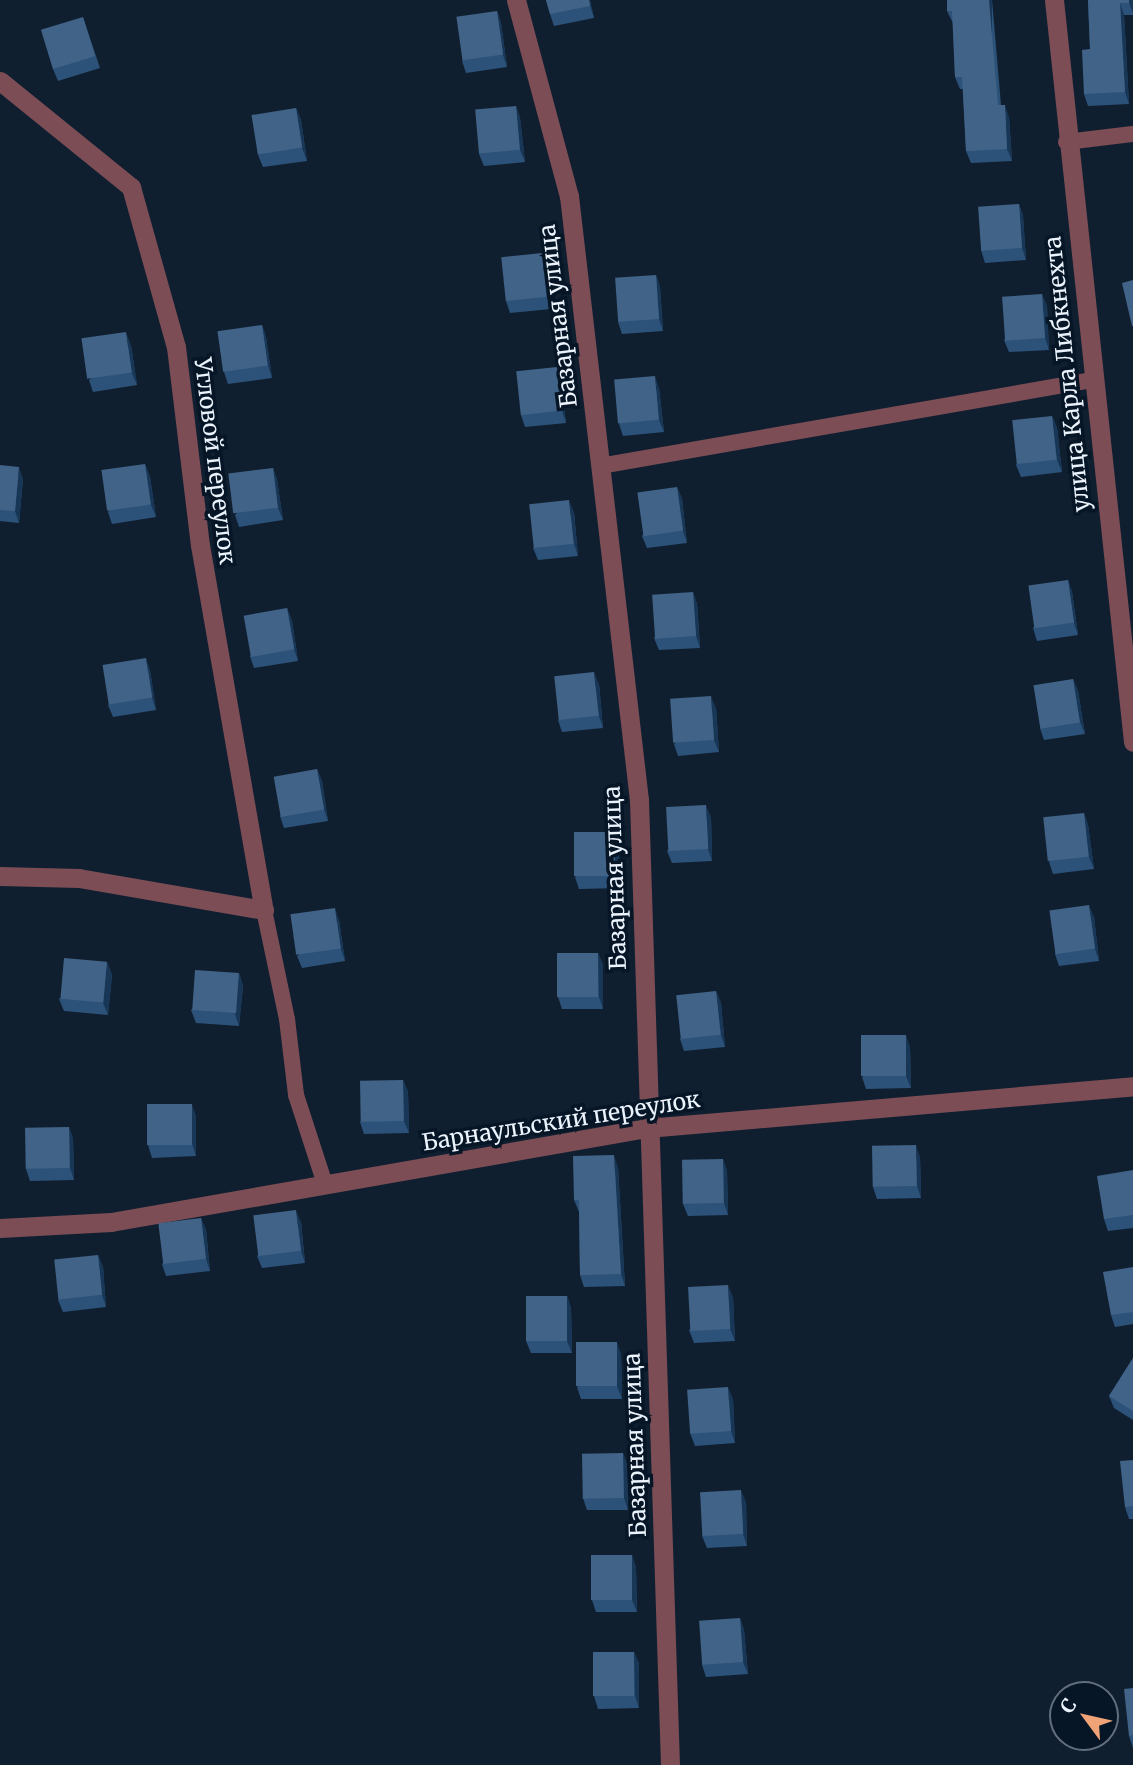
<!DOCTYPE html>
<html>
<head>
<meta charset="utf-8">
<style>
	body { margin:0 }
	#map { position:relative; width:1133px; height:1765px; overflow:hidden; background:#101f30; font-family:Merriweather,serif }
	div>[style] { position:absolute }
	.service>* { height:16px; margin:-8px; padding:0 8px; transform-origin:8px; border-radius:8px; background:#7c4d55 }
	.minor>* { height:19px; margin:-9.5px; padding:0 9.5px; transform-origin:9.5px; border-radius:9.5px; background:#7c4d55 }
	.wall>* { inset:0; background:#2c5279 }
	.shaded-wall>* { inset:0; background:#183656; transform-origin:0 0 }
	.building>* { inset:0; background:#416387; transform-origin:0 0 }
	span { translate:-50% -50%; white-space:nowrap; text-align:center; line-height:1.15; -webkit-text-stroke:7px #071626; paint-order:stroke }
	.street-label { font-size:23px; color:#ebf3fd }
	.north { position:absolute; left:1049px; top:1681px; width:70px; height:70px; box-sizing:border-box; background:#071626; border:2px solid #626e7c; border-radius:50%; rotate:303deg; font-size:19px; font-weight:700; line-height:28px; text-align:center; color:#ebf3fd }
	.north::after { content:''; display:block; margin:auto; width:24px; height:32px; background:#efa376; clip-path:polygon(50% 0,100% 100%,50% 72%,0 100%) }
</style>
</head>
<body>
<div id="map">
	<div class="service">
		<div style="left:1066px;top:142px;width:67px;rotate:-6.8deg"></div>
		<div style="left:600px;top:466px;width:499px;rotate:-9.9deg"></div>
		<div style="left:264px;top:910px;width:111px;rotate:78.1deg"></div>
		<div style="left:287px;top:1019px;width:77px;rotate:83.2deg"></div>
		<div style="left:296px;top:1095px;width:94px;rotate:72deg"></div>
	</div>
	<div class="minor">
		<div style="left:516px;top:0;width:203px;rotate:74.9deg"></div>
		<div style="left:569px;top:196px;width:608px;rotate:83.39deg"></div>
		<div style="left:639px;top:800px;width:965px;rotate:88.16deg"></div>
		<div style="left:1054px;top:0;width:746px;rotate:83.92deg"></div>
		<div style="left:0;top:81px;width:169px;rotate:39deg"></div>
		<div style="left:131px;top:187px;width:166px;rotate:74.3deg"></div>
		<div style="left:176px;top:347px;width:199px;rotate:83.1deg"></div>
		<div style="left:200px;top:545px;width:371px;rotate:80.1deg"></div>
		<div style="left:264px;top:910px;width:188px;rotate:-170.2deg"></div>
		<div style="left:79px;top:878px;width:79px;rotate:-178.5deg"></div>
		<div style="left:0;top:1228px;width:111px;rotate:-3.1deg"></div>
		<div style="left:111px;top:1222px;width:544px;rotate:-9.95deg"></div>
		<div style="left:647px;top:1128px;width:488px;rotate:-4.9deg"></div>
	</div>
	<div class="wall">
		<div style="clip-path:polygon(546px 0,590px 0,594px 18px,554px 26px,550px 14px)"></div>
		<div style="clip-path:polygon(947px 0,992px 0,1001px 105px,1009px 117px,1012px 161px,971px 163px,966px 151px,963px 89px,960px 89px,955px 77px,953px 23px,947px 11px)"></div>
		<div style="clip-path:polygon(1088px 0,1133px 0,1133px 15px,1124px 15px,1129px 104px,1088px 106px,1084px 94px,1090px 49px)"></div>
		<div style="clip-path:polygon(497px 11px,501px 23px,507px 67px,466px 73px,462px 61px)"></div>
		<div style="clip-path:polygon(83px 17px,100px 68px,58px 81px,53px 69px)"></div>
		<div style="clip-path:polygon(516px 106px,520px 118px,525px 162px,484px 166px,479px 154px)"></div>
		<div style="clip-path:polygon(296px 108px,301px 120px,307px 161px,263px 167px,258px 155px)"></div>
		<div style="clip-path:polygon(1019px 204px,1023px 216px,1026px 260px,985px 263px,981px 250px)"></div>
		<div style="clip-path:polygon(542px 253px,547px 265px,551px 309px,510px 313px,506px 301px)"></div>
		<div style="clip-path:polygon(656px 275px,660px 287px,663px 331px,622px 334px,618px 322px)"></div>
		<div style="clip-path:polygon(1042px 294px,1047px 306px,1049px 350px,1009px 352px,1004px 340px)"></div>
		<div style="clip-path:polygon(262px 325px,266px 337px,272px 378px,228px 384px,224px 372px)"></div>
		<div style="clip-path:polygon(131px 345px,137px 385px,93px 392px,89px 380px)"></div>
		<div style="clip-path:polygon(561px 379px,566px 423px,525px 427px,521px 415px)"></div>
		<div style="clip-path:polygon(659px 388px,664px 432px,623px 436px,619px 424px)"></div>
		<div style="clip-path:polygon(1052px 416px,1057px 428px,1062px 472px,1021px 477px,1016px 465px)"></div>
		<div style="clip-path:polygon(145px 464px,150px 477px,156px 517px,112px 524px,108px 512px)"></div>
		<div style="clip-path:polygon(0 465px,23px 479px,19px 523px,0 521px)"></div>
		<div style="clip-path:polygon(273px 468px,277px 480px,283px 520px,239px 527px,235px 515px)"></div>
		<div style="clip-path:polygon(677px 487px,682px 499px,687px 543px,647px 548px,642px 536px)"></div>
		<div style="clip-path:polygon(574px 512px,578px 556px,538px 560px,533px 548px)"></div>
		<div style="clip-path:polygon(1068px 580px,1072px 592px,1078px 635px,1037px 641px,1033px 628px)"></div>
		<div style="clip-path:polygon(693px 592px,697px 604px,700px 648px,659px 650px,654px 638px)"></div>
		<div style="clip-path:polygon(287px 608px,292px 621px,298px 661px,254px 668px,250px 656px)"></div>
		<div style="clip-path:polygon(150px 670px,156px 710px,113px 717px,108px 705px)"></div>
		<div style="clip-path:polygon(1073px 679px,1078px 691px,1085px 734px,1044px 740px,1040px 728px)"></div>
		<div style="clip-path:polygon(599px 684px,603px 728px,562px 732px,558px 720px)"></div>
		<div style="clip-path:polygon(716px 708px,719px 752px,678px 756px,674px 744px)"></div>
		<div style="clip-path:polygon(317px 769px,322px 781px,328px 821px,284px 828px,280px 816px)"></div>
		<div style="clip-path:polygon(1084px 813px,1088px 825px,1094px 869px,1053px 874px,1049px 862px)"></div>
		<div style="clip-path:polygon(711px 817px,712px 861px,672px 863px,667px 851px)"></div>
		<div style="clip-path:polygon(619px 844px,620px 888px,579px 889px,575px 877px)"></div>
		<div style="clip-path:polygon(1094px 917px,1099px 961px,1059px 966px,1055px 954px)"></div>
		<div style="clip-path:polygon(339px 920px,345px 961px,302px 968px,297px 956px)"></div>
		<div style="clip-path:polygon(598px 953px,603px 965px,603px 1009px,562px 1009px,558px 997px)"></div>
		<div style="clip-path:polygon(107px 962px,112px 975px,108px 1015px,64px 1011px,59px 999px)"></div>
		<div style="clip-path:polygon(239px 973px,243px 986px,239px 1026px,196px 1023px,191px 1010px)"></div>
		<div style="clip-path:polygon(716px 991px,721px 1003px,725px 1047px,684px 1051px,680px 1039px)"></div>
		<div style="clip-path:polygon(910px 1047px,911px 1088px,866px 1089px,862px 1077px)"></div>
		<div style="clip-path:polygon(403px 1080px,408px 1092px,409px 1133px,364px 1134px,360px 1122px)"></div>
		<div style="clip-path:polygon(196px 1116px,196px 1156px,152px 1158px,148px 1145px)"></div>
		<div style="clip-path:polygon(69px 1127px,73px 1139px,74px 1180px,30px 1181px,26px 1169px)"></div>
		<div style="clip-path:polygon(920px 1157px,921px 1198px,877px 1199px,873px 1187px)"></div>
		<div style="clip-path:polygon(723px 1159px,727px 1171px,728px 1215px,688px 1216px,683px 1204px)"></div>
		<div style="clip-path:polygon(618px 1167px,625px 1286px,584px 1287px,580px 1275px,579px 1212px,574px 1200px)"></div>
		<div style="clip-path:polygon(1133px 1170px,1133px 1228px,1108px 1231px,1104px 1219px)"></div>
		<div style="clip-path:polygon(201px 1218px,206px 1230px,210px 1271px,166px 1276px,162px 1264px)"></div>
		<div style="clip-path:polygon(301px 1222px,305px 1263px,262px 1268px,257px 1256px)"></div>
		<div style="clip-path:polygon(98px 1255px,103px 1267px,106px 1307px,63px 1312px,58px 1300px)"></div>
		<div style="clip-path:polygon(1133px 1267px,1133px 1324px,1115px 1327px,1111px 1315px)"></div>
		<div style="clip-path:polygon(567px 1296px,571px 1308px,572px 1353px,531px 1353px,526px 1341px)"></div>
		<div style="clip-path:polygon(733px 1297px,735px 1341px,694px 1343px,689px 1330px)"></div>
		<div style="clip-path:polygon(621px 1354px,622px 1399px,581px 1399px,577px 1387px)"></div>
		<div style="clip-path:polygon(1133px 1358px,1133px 1420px,1114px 1408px,1109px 1396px)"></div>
		<div style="clip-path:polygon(733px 1399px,735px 1443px,695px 1446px,690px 1433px)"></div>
		<div style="clip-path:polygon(623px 1453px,627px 1465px,628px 1510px,587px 1510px,583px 1498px)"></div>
		<div style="clip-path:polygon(1133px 1460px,1133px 1519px,1129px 1519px,1125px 1507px)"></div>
		<div style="clip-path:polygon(746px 1502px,747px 1546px,707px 1548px,702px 1536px)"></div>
		<div style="clip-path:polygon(632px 1555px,636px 1568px,637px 1612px,596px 1612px,592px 1600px)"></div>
		<div style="clip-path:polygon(740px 1618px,744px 1630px,748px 1674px,706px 1677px,702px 1665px)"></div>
		<div style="clip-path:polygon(634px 1652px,639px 1664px,639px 1708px,598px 1709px,594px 1696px)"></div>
		<div style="clip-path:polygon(1133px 1688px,1133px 1748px,1129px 1736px)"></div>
	</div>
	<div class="shaded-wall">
		<div style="clip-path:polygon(589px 0,590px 0,594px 18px,590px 6px)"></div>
		<div style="left:989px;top:0;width:3px;height:105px"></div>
		<div style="clip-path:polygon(1129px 0,1133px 0,1133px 13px,1129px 3px)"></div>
		<div style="clip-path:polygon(1120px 3px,1124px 15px,1129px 104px,1125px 92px)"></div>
		<div style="clip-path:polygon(497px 11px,501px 23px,507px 67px,503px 55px)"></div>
		<div style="clip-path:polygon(1005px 105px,1009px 117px,1012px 161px,1007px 149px)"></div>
		<div style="clip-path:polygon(516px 106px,520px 118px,525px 162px,520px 150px)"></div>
		<div style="clip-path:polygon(296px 108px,301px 120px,307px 161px,302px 148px)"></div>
		<div style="clip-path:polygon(1019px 204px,1023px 216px,1026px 260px,1022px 248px)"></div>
		<div style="clip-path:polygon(542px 253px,547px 265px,551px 309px,547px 297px)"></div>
		<div style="clip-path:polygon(656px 275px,660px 287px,663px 331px,659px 319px)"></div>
		<div style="clip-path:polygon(1042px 294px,1047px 306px,1049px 350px,1045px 338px)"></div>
		<div style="clip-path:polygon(262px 325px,266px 337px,272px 378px,268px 366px)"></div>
		<div style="clip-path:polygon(126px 332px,131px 345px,137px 385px,132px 373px)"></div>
		<div style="clip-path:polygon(557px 367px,561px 379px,566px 423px,562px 411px)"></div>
		<div style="clip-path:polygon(655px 376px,659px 388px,664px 432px,659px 420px)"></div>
		<div style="clip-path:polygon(1052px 416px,1057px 428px,1062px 472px,1057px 460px)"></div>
		<div style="clip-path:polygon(145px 464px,150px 477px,156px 517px,151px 505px)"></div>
		<div style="clip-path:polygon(19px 467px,23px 479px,19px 523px,15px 511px)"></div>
		<div style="clip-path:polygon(273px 468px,277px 480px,283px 520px,278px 508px)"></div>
		<div style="clip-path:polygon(677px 487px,682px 499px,687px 543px,683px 531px)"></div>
		<div style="clip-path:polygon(569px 500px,574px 512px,578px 556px,574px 544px)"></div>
		<div style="clip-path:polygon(1068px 580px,1072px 592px,1078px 635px,1074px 623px)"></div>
		<div style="clip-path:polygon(693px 592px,697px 604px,700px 648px,696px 636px)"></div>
		<div style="clip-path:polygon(287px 608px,292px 621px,298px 661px,294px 649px)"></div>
		<div style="clip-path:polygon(146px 658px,150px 670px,156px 710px,152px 698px)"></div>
		<div style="clip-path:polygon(594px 672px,599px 684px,603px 728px,599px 716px)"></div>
		<div style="clip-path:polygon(1073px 679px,1078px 691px,1085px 734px,1080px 722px)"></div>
		<div style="clip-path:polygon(711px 696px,716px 708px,719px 752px,714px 740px)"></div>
		<div style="clip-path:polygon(317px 769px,322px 781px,328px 821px,324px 809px)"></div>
		<div style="clip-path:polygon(706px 805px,711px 817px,712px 861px,708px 849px)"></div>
		<div style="clip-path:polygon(1084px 813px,1088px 825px,1094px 869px,1089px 857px)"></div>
		<div style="clip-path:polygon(615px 832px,619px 844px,620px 888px,615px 876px)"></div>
		<div style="clip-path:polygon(1089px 905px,1094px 917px,1099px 961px,1095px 949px)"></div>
		<div style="clip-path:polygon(335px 908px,339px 920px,345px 961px,341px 949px)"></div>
		<div style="clip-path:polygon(598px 953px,603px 965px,603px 1009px,599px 997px)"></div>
		<div style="clip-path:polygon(107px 962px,112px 975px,108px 1015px,103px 1003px)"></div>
		<div style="clip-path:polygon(239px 973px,243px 986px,239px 1026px,235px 1014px)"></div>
		<div style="clip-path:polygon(716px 991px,721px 1003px,725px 1047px,721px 1035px)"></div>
		<div style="clip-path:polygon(906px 1035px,910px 1047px,911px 1088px,906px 1076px)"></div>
		<div style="clip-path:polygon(403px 1080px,408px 1092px,409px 1133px,404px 1121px)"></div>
		<div style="clip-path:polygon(192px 1104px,196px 1116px,196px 1156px,192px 1144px)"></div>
		<div style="clip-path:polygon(69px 1127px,73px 1139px,74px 1180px,70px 1168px)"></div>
		<div style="clip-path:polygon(916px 1145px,920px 1157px,921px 1198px,917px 1186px)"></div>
		<div style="clip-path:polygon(614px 1155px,618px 1167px,625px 1286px,621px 1274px)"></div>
		<div style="clip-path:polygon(723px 1159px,727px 1171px,728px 1215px,724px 1203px)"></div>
		<div style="clip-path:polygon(296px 1210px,301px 1222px,305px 1263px,301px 1251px)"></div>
		<div style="clip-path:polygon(201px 1218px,206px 1230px,210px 1271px,206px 1259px)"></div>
		<div style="clip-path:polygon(98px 1255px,103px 1267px,106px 1307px,102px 1295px)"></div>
		<div style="clip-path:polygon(728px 1285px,733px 1297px,735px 1341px,730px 1329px)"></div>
		<div style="clip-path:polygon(567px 1296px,571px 1308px,572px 1353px,567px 1341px)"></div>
		<div style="clip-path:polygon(617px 1342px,621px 1354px,622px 1399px,617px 1386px)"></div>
		<div style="clip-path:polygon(728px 1387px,733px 1399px,735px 1443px,731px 1431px)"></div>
		<div style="clip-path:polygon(623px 1453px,627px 1465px,628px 1510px,624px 1498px)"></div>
		<div style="clip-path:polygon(741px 1490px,746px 1502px,747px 1546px,743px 1534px)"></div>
		<div style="clip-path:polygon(632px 1555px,636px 1568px,637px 1612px,632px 1600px)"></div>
		<div style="clip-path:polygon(740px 1618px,744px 1630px,748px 1674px,743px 1662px)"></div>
		<div style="clip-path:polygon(634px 1652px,639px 1664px,639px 1708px,635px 1696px)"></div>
	</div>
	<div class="building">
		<div style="clip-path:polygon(546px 0,589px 0,590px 6px,550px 14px)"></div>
		<div style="clip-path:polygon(947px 0,989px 0,998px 105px,1005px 105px,1007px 149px,966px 151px,962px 77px,955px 77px,952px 11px,947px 11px)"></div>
		<div style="clip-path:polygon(1088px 0,1129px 0,1129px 3px,1120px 3px,1125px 92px,1084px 94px,1082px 50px,1090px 49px)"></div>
		<div style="left:497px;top:11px;width:44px;height:41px;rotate:82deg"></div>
		<div style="left:83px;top:17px;width:41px;height:44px;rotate:73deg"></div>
		<div style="left:516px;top:106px;width:44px;height:41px;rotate:85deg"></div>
		<div style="left:296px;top:108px;width:40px;height:45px;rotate:81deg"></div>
		<div style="left:1019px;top:204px;width:44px;height:41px;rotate:86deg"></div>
		<div style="left:542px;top:253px;width:44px;height:41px;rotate:84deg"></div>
		<div style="left:656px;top:275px;width:44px;height:41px;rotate:86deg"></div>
		<div style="clip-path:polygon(1133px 280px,1133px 326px,1132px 326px,1122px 283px)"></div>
		<div style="left:1042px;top:294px;width:44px;height:40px;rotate:86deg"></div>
		<div style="left:262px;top:325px;width:41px;height:45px;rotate:82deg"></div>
		<div style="left:126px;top:332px;width:41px;height:45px;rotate:82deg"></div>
		<div style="left:557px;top:367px;width:44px;height:41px;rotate:84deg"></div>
		<div style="left:655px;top:376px;width:44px;height:41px;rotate:85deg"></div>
		<div style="left:1052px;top:416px;width:44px;height:40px;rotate:84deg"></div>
		<div style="left:145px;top:464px;width:41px;height:44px;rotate:82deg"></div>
		<div style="clip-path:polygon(0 465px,19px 467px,15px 511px,0 510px)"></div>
		<div style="left:273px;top:468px;width:40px;height:45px;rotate:83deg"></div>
		<div style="left:677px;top:487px;width:44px;height:40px;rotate:82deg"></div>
		<div style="left:569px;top:500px;width:44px;height:40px;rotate:84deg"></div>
		<div style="left:1068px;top:580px;width:43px;height:40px;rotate:82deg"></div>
		<div style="left:693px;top:592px;width:44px;height:41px;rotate:86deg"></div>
		<div style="left:287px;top:608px;width:42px;height:44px;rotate:80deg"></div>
		<div style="left:146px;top:658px;width:40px;height:44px;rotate:81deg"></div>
		<div style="left:594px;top:672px;width:44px;height:40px;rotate:84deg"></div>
		<div style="left:1073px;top:679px;width:44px;height:40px;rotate:81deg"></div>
		<div style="left:711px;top:696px;width:44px;height:41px;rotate:86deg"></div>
		<div style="left:317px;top:769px;width:41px;height:44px;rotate:80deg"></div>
		<div style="left:706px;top:805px;width:44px;height:40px;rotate:87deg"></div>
		<div style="left:1084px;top:813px;width:44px;height:41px;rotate:84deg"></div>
		<div style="left:615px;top:832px;width:44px;height:41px;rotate:90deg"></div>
		<div style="left:1089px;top:905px;width:44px;height:40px;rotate:82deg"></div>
		<div style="left:335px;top:908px;width:41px;height:45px;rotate:82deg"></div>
		<div style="left:557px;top:953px;width:41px;height:44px"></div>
		<div style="left:64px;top:958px;width:43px;height:41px;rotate:5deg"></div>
		<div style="left:195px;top:970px;width:44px;height:40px;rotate:4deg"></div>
		<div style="left:716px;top:991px;width:44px;height:40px;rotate:84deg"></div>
		<div style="left:906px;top:1035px;width:41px;height:45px;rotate:90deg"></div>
		<div style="left:403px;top:1080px;width:41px;height:43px;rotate:89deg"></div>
		<div style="left:147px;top:1104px;width:45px;height:41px"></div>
		<div style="left:69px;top:1127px;width:41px;height:44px;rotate:89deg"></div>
		<div style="left:916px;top:1145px;width:41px;height:44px;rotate:89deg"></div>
		<div style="clip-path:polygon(614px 1155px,621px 1274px,580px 1275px,579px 1200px,574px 1200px,573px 1156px)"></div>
		<div style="left:723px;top:1159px;width:44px;height:41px;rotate:89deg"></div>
		<div style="clip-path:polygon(1133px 1170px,1133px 1215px,1104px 1219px,1097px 1176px)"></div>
		<div style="left:296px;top:1210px;width:41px;height:43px;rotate:83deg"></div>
		<div style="left:201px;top:1218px;width:41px;height:43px;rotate:83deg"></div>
		<div style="left:98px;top:1255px;width:40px;height:44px;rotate:84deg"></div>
		<div style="clip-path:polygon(1133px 1267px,1133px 1312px,1111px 1315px,1103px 1272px)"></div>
		<div style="left:728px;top:1285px;width:44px;height:40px;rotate:87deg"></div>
		<div style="left:567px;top:1296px;width:45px;height:41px;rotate:90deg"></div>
		<div style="left:617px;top:1342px;width:44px;height:41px;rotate:90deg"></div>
		<div style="clip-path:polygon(1133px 1358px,1133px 1411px,1109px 1396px)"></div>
		<div style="left:728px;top:1387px;width:44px;height:41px;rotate:86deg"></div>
		<div style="left:623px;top:1453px;width:45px;height:41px;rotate:89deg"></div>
		<div style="clip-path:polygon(1133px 1460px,1133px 1506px,1125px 1507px,1120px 1461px)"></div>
		<div style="left:741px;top:1490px;width:44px;height:41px;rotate:87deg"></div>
		<div style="left:632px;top:1555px;width:45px;height:41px;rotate:90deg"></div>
		<div style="left:740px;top:1618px;width:44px;height:41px;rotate:86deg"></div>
		<div style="left:593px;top:1652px;width:41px;height:44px"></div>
		<div style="clip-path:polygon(1133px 1688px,1133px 1735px,1129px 1736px,1124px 1689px)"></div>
	</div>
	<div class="street-label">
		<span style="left:558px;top:316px;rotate:-97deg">Базарная улица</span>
		<span style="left:1067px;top:374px;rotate:-96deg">улица Карла Либкнехта</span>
		<span style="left:215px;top:461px;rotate:83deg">Угловой переулок</span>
		<span style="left:615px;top:878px;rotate:-92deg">Базарная улица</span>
		<span style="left:561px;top:1121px;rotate:-9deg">Барнаульский переулок</span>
		<span style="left:635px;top:1445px;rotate:-92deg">Базарная улица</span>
	</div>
	<div class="north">С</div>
</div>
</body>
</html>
